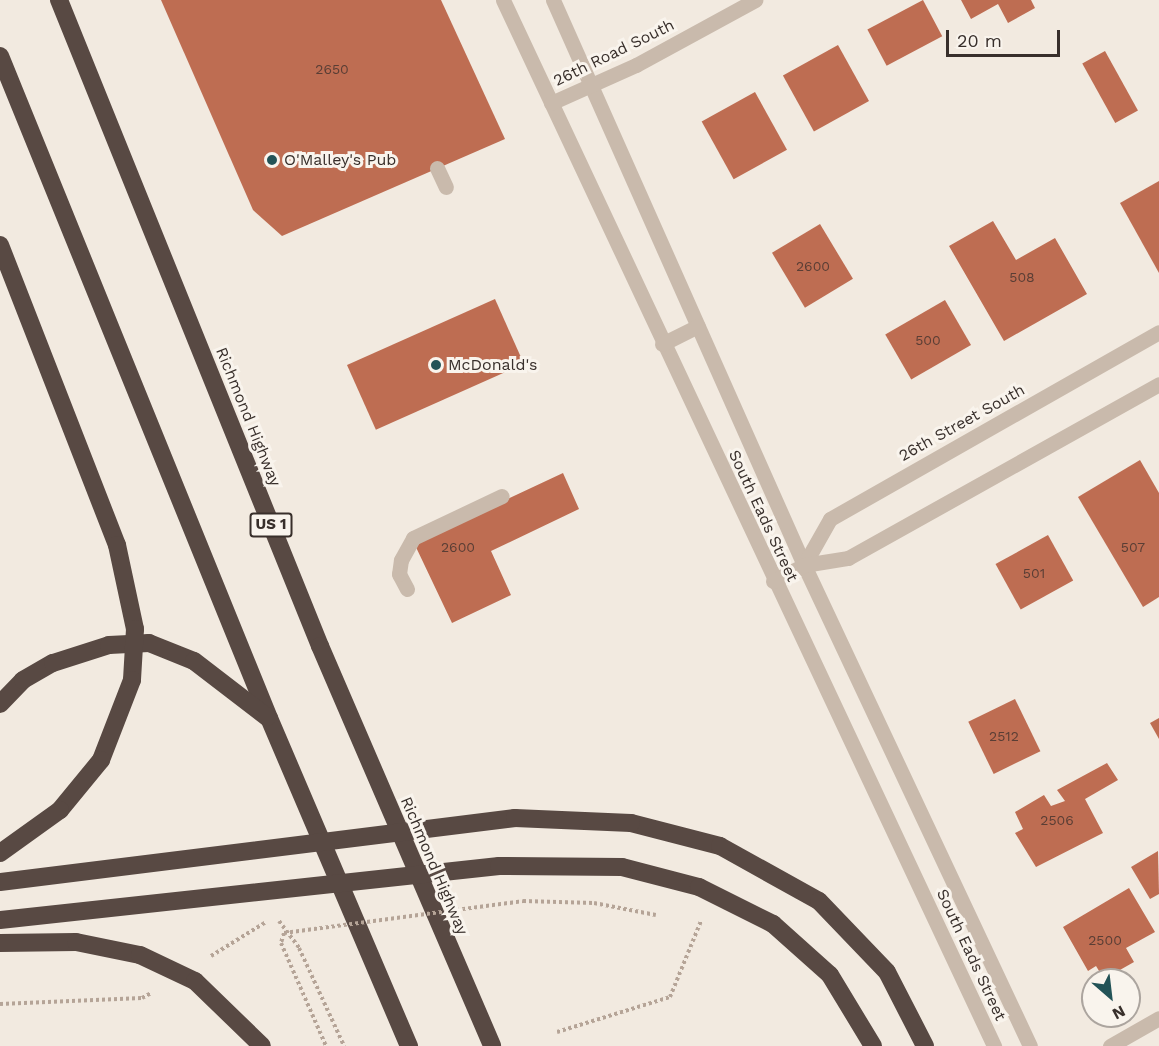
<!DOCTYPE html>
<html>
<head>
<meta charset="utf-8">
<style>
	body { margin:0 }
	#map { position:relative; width:1159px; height:1046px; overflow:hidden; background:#f2eae0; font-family:"Work Sans",sans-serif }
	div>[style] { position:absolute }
	.building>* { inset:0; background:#be6d52; transform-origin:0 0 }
	.path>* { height:4px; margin-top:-2px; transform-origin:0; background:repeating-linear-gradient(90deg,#b5a497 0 3px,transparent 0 6px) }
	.minor>* { height:15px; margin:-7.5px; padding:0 7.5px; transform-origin:7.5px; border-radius:7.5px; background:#c9baac }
	.highway>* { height:18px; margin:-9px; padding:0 9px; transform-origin:9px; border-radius:9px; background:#584943 }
	.path-bridge>* { height:4px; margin-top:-2px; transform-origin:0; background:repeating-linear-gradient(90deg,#b5a497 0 3px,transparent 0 6px) }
	.highway-bridge>* { height:18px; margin:-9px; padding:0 9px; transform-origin:9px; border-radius:9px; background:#584943 }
	.dots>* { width:16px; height:16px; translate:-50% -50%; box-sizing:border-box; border:3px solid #f9f4ed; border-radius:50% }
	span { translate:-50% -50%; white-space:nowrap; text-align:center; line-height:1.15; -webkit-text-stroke:6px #f9f4ed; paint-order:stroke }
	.number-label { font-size:14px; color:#5a3e35 }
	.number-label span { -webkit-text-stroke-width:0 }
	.shield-label span { padding:2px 4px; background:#f9f4ed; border:2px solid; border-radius:4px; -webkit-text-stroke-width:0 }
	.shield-label { font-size:15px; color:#382f2b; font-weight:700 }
	.street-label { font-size:16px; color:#382f2b }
	.poi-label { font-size:16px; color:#382f2b }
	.left { translate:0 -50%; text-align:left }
	.north { position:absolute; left:1081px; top:968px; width:60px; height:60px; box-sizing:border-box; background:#f9f4ed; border:2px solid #aca59f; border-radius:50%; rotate:152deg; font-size:16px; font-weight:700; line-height:24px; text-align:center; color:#382f2b }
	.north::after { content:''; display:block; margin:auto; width:21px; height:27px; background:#235357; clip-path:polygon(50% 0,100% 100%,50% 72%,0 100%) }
	.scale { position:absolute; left:946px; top:30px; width:114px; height:27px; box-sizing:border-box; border:3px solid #382f2b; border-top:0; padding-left:8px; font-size:18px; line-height:21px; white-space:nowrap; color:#382f2b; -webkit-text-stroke:4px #f9f4ed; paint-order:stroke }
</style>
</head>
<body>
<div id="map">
	<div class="building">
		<div style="clip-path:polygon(161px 0,441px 0,505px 139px,282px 236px,253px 210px)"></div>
		<div style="left:923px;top:0;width:41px;height:63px;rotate:62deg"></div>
		<div style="clip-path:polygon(961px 0,1031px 0,1035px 8px,1008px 23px,998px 4px,971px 19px)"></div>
		<div style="left:838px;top:45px;width:64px;height:63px;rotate:61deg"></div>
		<div style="left:1105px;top:51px;width:68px;height:26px;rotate:61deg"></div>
		<div style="left:755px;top:92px;width:66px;height:61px;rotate:61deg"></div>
		<div style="clip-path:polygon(1159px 181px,1159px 273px,1120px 203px)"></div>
		<div style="clip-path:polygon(993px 221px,1016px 260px,1055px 238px,1087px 294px,1004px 341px,949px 246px)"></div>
		<div style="left:820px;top:224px;width:64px;height:56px;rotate:59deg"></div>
		<div style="left:495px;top:299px;width:71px;height:162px;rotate:66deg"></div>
		<div style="left:945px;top:300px;width:52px;height:69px;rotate:60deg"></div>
		<div style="clip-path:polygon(1140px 460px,1159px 493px,1159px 597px,1143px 607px,1078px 497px)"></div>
		<div style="clip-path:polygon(563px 473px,579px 509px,491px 551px,511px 595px,452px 623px,414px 543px)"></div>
		<div style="left:1048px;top:535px;width:52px;height:60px;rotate:61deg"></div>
		<div style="left:1015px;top:699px;width:58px;height:52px;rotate:64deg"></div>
		<div style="clip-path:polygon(1159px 718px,1159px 739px,1150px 723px)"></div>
		<div style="clip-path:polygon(1107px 763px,1118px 780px,1085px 799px,1103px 833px,1036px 867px,1015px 833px,1023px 829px,1015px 812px,1044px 795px,1051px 806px,1065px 801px,1057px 790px)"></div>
		<div style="clip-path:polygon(1158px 851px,1159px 894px,1150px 899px,1131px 867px)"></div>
		<div style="clip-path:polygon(1129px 888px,1155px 932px,1126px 948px,1134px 962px,1104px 979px,1096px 966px,1088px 971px,1063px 927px)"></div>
	</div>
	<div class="path">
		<div style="left:279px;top:921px;width:34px;rotate:53deg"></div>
		<div style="left:299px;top:948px;width:108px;rotate:65.3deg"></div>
		<div style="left:284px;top:933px;width:10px;rotate:107deg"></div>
		<div style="left:281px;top:943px;width:112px;rotate:66.4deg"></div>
		<div style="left:211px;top:956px;width:65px;rotate:-31.7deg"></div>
		<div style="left:0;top:1004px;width:142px;rotate:-2.4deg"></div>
		<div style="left:142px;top:998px;width:10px;rotate:-29deg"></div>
		<div style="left:557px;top:1032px;width:118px;rotate:-17.2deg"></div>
		<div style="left:670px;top:997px;width:82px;rotate:-67.8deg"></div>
	</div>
	<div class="minor">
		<div style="left:503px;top:0;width:1156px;rotate:64.85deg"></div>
		<div style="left:553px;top:0;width:618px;rotate:66.05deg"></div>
		<div style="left:804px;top:565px;width:531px;rotate:64.83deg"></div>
		<div style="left:551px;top:103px;width:93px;rotate:-24.1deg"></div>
		<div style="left:636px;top:65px;width:136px;rotate:-28.6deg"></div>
		<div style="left:437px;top:168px;width:21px;rotate:65deg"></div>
		<div style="left:662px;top:344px;width:40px;rotate:-26.6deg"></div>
		<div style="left:804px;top:565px;width:53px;rotate:-60.5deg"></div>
		<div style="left:830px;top:519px;width:378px;rotate:-29.6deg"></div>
		<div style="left:773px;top:581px;width:35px;rotate:-27deg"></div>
		<div style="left:804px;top:565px;width:45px;rotate:-9deg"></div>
		<div style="left:848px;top:558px;width:356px;rotate:-29.2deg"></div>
		<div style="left:407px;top:589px;width:17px;rotate:-118deg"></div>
		<div style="left:399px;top:574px;width:14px;rotate:-82deg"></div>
		<div style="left:401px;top:560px;width:25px;rotate:-61deg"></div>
		<div style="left:413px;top:538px;width:98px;rotate:-25.3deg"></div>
		<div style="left:1110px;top:1046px;width:56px;rotate:-29.7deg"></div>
	</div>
	<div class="highway">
		<div style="left:59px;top:0;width:697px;rotate:68deg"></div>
		<div style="left:320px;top:646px;width:435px;rotate:66.7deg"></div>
		<div style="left:0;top:56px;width:715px;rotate:67.89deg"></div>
		<div style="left:269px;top:718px;width:357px;rotate:66.9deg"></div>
		<div style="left:0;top:704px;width:33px;rotate:-46deg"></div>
		<div style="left:23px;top:680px;width:34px;rotate:-30deg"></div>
		<div style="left:53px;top:663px;width:59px;rotate:-17.8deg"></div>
		<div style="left:109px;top:645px;width:40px;rotate:-2.9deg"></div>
		<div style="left:149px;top:643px;width:48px;rotate:21.8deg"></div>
		<div style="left:194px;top:661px;width:92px;rotate:37.5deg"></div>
		<div style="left:631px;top:823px;width:92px;rotate:14.5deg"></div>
		<div style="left:720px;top:846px;width:113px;rotate:29.1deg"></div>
		<div style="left:819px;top:901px;width:98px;rotate:46.2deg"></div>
		<div style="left:887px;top:972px;width:83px;rotate:62.8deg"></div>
		<div style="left:622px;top:867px;width:80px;rotate:14.6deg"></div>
		<div style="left:699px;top:887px;width:83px;rotate:26.6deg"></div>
		<div style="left:773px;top:924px;width:76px;rotate:41.8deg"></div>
		<div style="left:830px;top:975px;width:83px;rotate:58.8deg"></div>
	</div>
	<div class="path-bridge">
		<div style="left:284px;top:933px;width:241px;rotate:-7.6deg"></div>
		<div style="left:523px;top:901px;width:71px;rotate:1.6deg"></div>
		<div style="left:594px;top:903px;width:63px;rotate:11deg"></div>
	</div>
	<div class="highway-bridge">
		<div style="left:0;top:245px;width:322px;rotate:68.7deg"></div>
		<div style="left:117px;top:545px;width:86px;rotate:77.9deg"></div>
		<div style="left:135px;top:629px;width:51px;rotate:93.4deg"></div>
		<div style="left:132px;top:680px;width:86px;rotate:111.2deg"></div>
		<div style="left:101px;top:760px;width:65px;rotate:129.4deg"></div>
		<div style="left:60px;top:810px;width:74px;rotate:144.4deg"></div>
		<div style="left:0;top:882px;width:519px;rotate:-7.08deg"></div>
		<div style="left:515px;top:818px;width:116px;rotate:2.5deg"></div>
		<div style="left:0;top:920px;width:502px;rotate:-6.18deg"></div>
		<div style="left:499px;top:866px;width:123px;rotate:0.5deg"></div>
		<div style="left:0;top:943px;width:76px;rotate:-0.8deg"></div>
		<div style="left:76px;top:942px;width:65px;rotate:11.5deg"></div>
		<div style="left:140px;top:955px;width:61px;rotate:25.3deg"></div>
		<div style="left:195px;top:981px;width:93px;rotate:44.1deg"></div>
	</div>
	<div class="dots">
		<div style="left:272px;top:160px;background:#235357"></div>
		<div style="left:436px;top:365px;background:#235357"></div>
	</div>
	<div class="number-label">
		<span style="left:332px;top:69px">2650</span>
		<span style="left:813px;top:266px">2600</span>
		<span style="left:1022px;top:277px">508</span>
		<span style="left:928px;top:340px">500</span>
		<span style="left:458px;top:547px">2600</span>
		<span style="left:1133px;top:547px">507</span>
		<span style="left:1034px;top:573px">501</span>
		<span style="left:1004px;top:736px">2512</span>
		<span style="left:1057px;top:820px">2506</span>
		<span style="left:1105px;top:940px">2500</span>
	</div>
	<div class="shield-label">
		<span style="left:271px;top:525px">US 1</span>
	</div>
	<div class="street-label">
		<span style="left:614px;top:53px;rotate:-26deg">26th Road South</span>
		<span style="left:248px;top:417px;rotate:68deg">Richmond Highway</span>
		<span style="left:962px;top:423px;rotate:-29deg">26th Street South</span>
		<span style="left:763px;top:516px;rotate:65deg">South Eads Street</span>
		<span style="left:434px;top:866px;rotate:67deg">Richmond Highway</span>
		<span style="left:971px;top:955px;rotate:65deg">South Eads Street</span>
	</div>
	<div class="poi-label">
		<span class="left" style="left:284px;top:160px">O'Malley's Pub</span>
		<span class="left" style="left:448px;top:365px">McDonald's</span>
	</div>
	<div class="north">N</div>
	<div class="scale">20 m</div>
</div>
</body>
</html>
